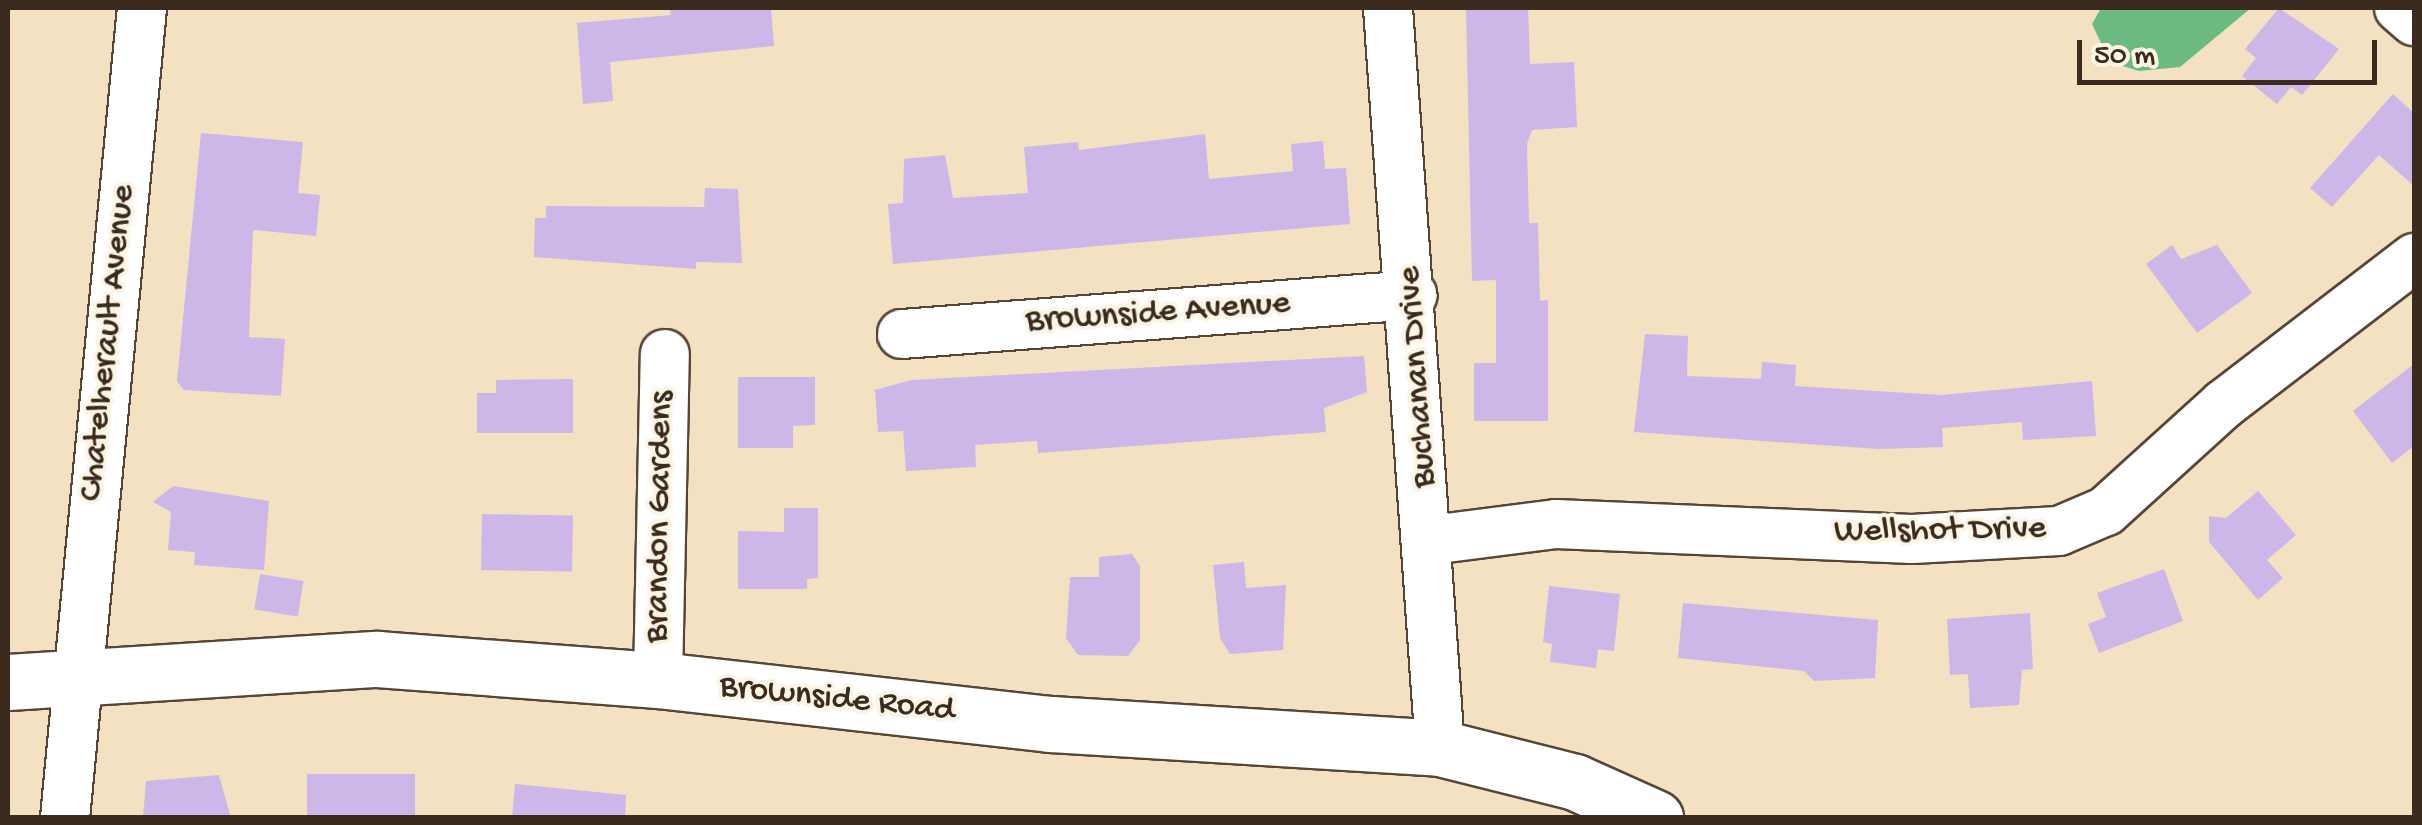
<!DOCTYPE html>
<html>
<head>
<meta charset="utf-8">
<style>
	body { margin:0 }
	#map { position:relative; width:2422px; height:825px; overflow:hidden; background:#f3e1c2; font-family:"Gochi Hand",sans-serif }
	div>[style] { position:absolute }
	.forest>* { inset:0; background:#6db982 }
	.building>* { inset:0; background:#cdb6e8; transform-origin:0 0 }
	.roads { filter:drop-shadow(2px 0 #574537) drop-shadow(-2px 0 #574537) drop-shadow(0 2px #574537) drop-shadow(0 -2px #574537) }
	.minor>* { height:48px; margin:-24px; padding:0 24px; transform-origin:24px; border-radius:24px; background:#fff }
	.tertiary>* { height:55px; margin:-27.5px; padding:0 27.5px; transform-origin:27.5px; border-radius:27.5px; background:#fff }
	span { translate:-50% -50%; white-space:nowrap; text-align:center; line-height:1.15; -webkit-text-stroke:8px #fcf5e5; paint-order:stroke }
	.street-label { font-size:35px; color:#3b2a1e }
	.frame { position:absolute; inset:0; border:10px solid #3b2a1e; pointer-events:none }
	.scale { position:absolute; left:2077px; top:40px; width:300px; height:45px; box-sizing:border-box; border:5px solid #3b2a1e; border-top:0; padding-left:12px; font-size:30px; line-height:35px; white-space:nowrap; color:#3b2a1e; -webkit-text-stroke:8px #fcf5e5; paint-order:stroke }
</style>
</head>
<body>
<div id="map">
	<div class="forest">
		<div style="clip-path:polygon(2101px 8px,2251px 8px,2180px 67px,2139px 71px,2110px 62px,2092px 24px)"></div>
	</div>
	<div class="building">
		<div style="clip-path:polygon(670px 8px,771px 8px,774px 46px,610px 62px,613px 101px,583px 104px,577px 23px,671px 15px)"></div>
		<div style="clip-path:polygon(1466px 8px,1528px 8px,1530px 64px,1574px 62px,1577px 127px,1532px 130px,1527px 144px,1529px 223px,1538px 223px,1540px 301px,1548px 300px,1548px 421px,1474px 421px,1474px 363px,1496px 363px,1496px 280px,1472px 281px)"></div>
		<div style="clip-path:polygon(2279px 8px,2339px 49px,2302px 95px,2291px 87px,2277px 104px,2242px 76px,2256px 58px,2245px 49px)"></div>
		<div style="clip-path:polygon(2393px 94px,2414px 113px,2414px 186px,2379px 155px,2332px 207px,2310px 188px)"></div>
		<div style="clip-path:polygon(201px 133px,303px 142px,298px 193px,320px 195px,316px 236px,253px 230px,249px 337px,285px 339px,281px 396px,184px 390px,177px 381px)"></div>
		<div style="clip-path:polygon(1205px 134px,1209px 179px,1293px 171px,1291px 144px,1323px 141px,1325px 169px,1346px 168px,1350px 224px,893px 264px,888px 204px,903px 203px,904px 159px,945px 155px,953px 198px,1028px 193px,1024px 147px,1078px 142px,1079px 150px)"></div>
		<div style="clip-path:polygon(705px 188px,738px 189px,742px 263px,696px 262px,696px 269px,534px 257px,535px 218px,546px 218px,546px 206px,704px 207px)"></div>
		<div style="clip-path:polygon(2172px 245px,2181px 259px,2217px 245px,2252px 293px,2197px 333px,2146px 264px)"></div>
		<div style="clip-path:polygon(1645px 334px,1688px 336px,1687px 376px,1761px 379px,1762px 362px,1796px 365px,1795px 386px,1941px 395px,2092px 381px,2096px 436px,2023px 440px,2022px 422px,1942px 428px,1943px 447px,1879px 449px,1634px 432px)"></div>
		<div style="clip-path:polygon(1364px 356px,1367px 392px,1324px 408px,1326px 432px,1038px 453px,1037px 441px,975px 445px,976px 467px,906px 471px,903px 431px,878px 432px,875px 390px,911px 380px)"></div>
		<div style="clip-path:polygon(2414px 364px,2414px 446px,2392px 463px,2353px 411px)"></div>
		<div style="clip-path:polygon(738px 377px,815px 377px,815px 425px,793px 426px,793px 448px,738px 448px)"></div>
		<div style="clip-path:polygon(573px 379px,573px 433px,477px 433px,477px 393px,496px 393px,496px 380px)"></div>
		<div style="clip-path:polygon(173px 486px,269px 501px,264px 570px,194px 565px,195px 552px,168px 550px,171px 512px,153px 502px)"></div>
		<div style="clip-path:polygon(2258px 491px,2296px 535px,2267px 560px,2283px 578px,2258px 600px,2209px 542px,2209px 516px,2226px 518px)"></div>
		<div style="clip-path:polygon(784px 508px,818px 508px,818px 578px,807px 579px,807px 589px,738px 589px,738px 531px,784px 532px)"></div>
		<div style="left:482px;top:514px;width:91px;height:56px;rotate:1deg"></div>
		<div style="clip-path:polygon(1132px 554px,1140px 566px,1140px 640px,1128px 656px,1078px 655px,1066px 638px,1070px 577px,1099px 577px,1099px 557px)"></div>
		<div style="clip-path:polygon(1244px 562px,1246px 588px,1286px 585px,1283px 650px,1230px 654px,1220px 638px,1213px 565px)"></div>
		<div style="clip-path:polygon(2164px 569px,2183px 621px,2099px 653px,2088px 624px,2106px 617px,2097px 593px)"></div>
		<div style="left:260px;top:574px;width:44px;height:36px;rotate:9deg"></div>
		<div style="clip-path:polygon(1549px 586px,1620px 594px,1614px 651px,1598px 649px,1596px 668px,1550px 662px,1552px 644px,1543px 642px)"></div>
		<div style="clip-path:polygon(1683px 603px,1878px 620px,1875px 678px,1814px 681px,1804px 671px,1678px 658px)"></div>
		<div style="clip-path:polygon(2030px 613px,2033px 669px,2022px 670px,2019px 705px,1970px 708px,1968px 674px,1950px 675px,1947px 619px)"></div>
		<div style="left:307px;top:774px;width:108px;height:44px"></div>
		<div style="clip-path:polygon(219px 775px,231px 818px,143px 818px,146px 781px)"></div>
		<div style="clip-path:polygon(515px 784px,626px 795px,625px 818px,512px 818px)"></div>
	</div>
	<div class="roads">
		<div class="minor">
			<div style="left:1388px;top:8px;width:742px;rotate:85.98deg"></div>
			<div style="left:2399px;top:8px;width:20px;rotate:41deg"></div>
			<div style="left:902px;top:334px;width:512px;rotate:-4.36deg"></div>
			<div style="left:1431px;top:540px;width:126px;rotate:-7.3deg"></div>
			<div style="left:1556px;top:524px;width:356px;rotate:2.4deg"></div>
			<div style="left:1912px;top:539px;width:147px;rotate:-3.1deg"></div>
			<div style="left:2059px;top:531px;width:51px;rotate:-23.1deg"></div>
			<div style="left:2106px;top:511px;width:159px;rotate:-42.2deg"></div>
			<div style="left:2224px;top:404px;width:240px;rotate:-37.5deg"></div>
			<div style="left:658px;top:680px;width:326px;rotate:-88.8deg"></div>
			<div style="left:65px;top:818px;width:814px;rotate:-84.57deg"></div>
		</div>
		<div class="tertiary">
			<div style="left:8px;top:682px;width:370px;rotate:-3.6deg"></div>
			<div style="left:377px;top:659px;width:282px;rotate:4.3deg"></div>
			<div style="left:658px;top:680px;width:394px;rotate:6.4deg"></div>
			<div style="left:1050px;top:724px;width:391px;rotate:3.5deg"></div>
			<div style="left:1440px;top:748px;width:139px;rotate:14.1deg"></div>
			<div style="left:1575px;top:782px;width:88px;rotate:24.2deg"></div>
		</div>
	</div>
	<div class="street-label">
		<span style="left:1158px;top:314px;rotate:-4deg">Brownside Avenue</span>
		<span style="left:109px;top:343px;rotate:-84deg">Chatelherault Avenue</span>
		<span style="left:1419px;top:377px;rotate:-94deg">Buchanan Drive</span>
		<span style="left:661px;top:517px;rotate:-89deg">Brandon Gardens</span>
		<span style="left:1940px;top:532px;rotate:-1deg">Wellshot Drive</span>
		<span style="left:837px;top:700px;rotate:6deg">Brownside Road</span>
	</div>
	<div class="frame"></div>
	<div class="scale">50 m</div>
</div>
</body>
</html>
